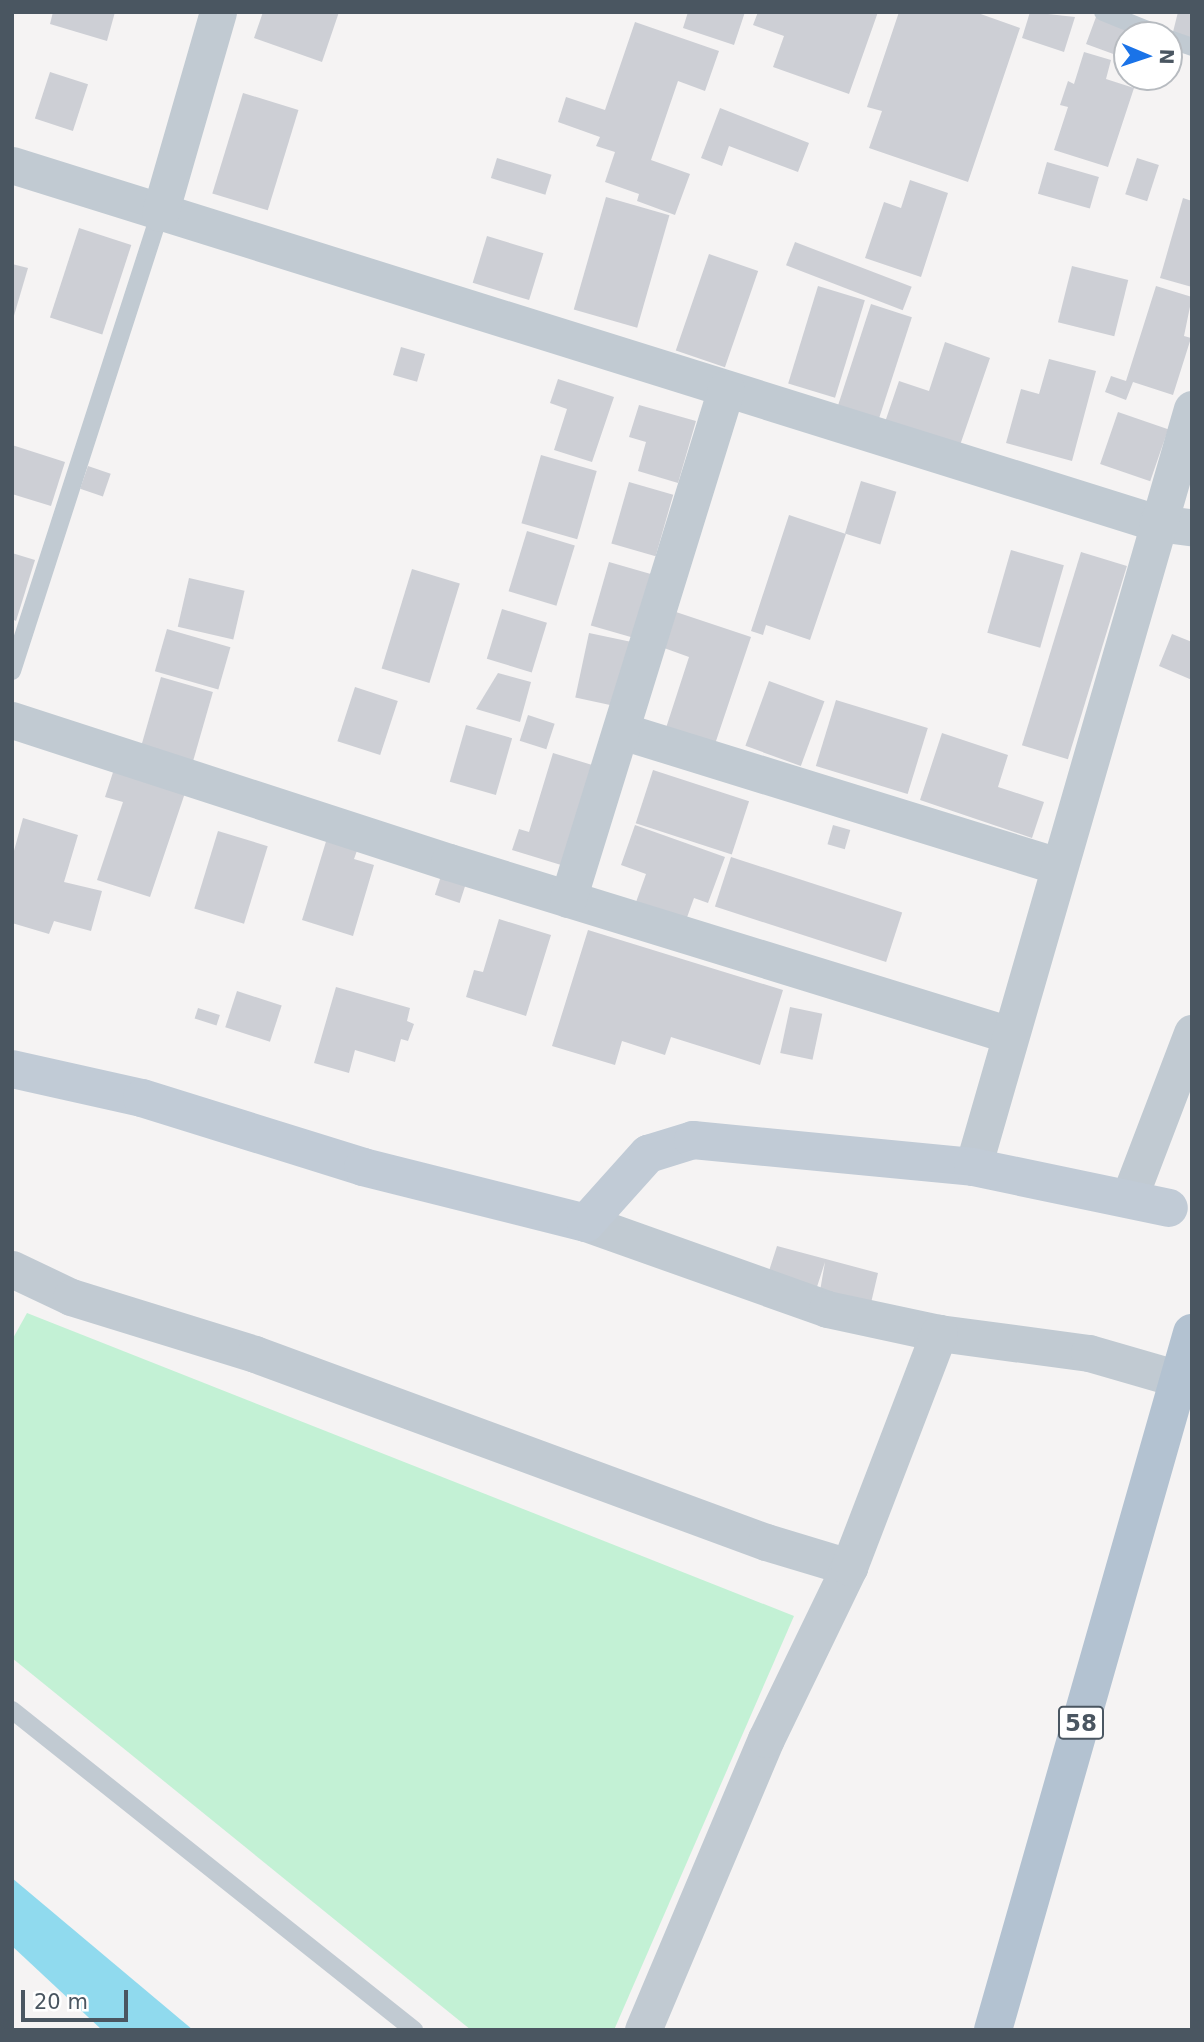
<!DOCTYPE html>
<html>
<head>
<meta charset="utf-8">
<style>
	body { margin:0 }
	#map { position:relative; width:1204px; height:2042px; overflow:hidden; background:#f5f3f3; font-family:"DejaVu Sans",sans-serif }
	div>[style] { position:absolute }
	.green>* { inset:0; background:#c3f1d5 }
	.water>* { inset:0; background:#90daee }
	.building>* { inset:0; background:#cdcfd5; transform-origin:0 0 }
	.lane>* { height:18px; margin:-9px; padding:0 9px; transform-origin:9px; border-radius:9px; background:#c1cad2 }
	.street>* { height:37px; margin:-18.5px; padding:0 18.5px; transform-origin:18.5px; border-radius:18.5px; background:#c1cad2 }
	.secondary>* { height:38px; margin:-19px; padding:0 19px; transform-origin:19px; border-radius:19px; background:#c1cbd6 }
	.primary>* { height:38px; margin:-19px; padding:0 19px; transform-origin:19px; border-radius:19px; background:#b3c2d1 }
	span { translate:-50% -50%; white-space:nowrap; text-align:center; line-height:1.15; -webkit-text-stroke:6px #fff; paint-order:stroke }
	.shield-label span { padding:2px 5px; background:#fff; border:2px solid; border-radius:5px; -webkit-text-stroke-width:0 }
	.shield-label { font-size:23px; color:#4a5661; font-weight:700 }
	.frame { position:absolute; inset:0; border:14px solid #4a5661; pointer-events:none }
	.north { position:absolute; left:1113px; top:21px; width:70px; height:70px; box-sizing:border-box; background:#fff; border:2px solid #b7bbc0; border-radius:50%; rotate:92deg; font-size:19px; font-weight:700; line-height:28px; text-align:center; color:#4a5661 }
	.north::after { content:''; display:block; margin:auto; width:24px; height:32px; background:#1a73e8; clip-path:polygon(50% 0,100% 100%,50% 72%,0 100%) }
	.scale { position:absolute; left:21px; top:1990px; width:107px; height:32px; box-sizing:border-box; border:4px solid #4a5661; border-top:0; padding-left:9px; font-size:21px; line-height:24px; white-space:nowrap; color:#4a5661; -webkit-text-stroke:5px #fff; paint-order:stroke }
</style>
</head>
<body>
<div id="map">
	<div class="green">
		<div style="clip-path:polygon(27px 1313px,794px 1616px,614px 2030px,471px 2030px,12px 1658px,12px 1340px)"></div>
	</div>
	<div class="water">
		<div style="clip-path:polygon(12px 1878px,193px 2030px,102px 2030px,12px 1946px)"></div>
	</div>
	<div class="building">
		<div style="clip-path:polygon(53px 12px,115px 12px,107px 41px,50px 24px)"></div>
		<div style="clip-path:polygon(263px 12px,339px 12px,322px 62px,254px 38px)"></div>
		<div style="clip-path:polygon(688px 12px,745px 12px,734px 45px,683px 28px)"></div>
		<div style="clip-path:polygon(758px 12px,878px 12px,849px 94px,773px 67px,784px 36px,753px 25px)"></div>
		<div style="clip-path:polygon(899px 12px,975px 12px,1020px 28px,968px 182px,869px 148px,882px 111px,867px 107px)"></div>
		<div style="clip-path:polygon(1030px 12px,1075px 17px,1064px 52px,1022px 38px)"></div>
		<div style="clip-path:polygon(1178px 12px,1192px 12px,1192px 41px,1172px 36px)"></div>
		<div style="clip-path:polygon(1096px 17px,1144px 35px,1127px 35px,1127px 59px,1086px 44px)"></div>
		<div style="clip-path:polygon(635px 22px,719px 51px,705px 91px,678px 81px,651px 160px,690px 174px,675px 215px,637px 201px,639px 194px,605px 182px,615px 152px,596px 146px,600px 137px,558px 122px,566px 97px,605px 110px)"></div>
		<div style="clip-path:polygon(1084px 52px,1111px 60px,1106px 79px,1134px 88px,1108px 167px,1054px 150px,1068px 107px,1060px 105px,1068px 81px,1074px 84px)"></div>
		<div style="left:50px;top:72px;width:40px;height:49px;rotate:18deg"></div>
		<div style="left:243px;top:93px;width:58px;height:105px;rotate:17deg"></div>
		<div style="clip-path:polygon(720px 108px,809px 143px,798px 172px,729px 146px,722px 166px,701px 158px)"></div>
		<div style="left:497px;top:158px;width:57px;height:21px;rotate:17deg"></div>
		<div style="left:1137px;top:158px;width:23px;height:38px;rotate:18deg"></div>
		<div style="left:1047px;top:162px;width:54px;height:33px;rotate:16deg"></div>
		<div style="clip-path:polygon(910px 180px,948px 193px,921px 277px,865px 258px,884px 202px,901px 208px)"></div>
		<div style="left:606px;top:197px;width:66px;height:117px;rotate:16deg"></div>
		<div style="clip-path:polygon(1183px 198px,1192px 201px,1192px 287px,1160px 278px)"></div>
		<div style="left:79px;top:228px;width:55px;height:94px;rotate:18deg"></div>
		<div style="left:487px;top:236px;width:59px;height:49px;rotate:17deg"></div>
		<div style="left:795px;top:242px;width:125px;height:25px;rotate:21deg"></div>
		<div style="left:709px;top:254px;width:52px;height:102px;rotate:19deg"></div>
		<div style="clip-path:polygon(12px 264px,28px 268px,13px 319px,12px 319px)"></div>
		<div style="left:1072px;top:266px;width:58px;height:58px;rotate:14deg"></div>
		<div style="left:818px;top:286px;width:49px;height:102px;rotate:17deg"></div>
		<div style="clip-path:polygon(1156px 286px,1192px 297px,1184px 336px,1191px 338px,1173px 395px,1133px 382px,1126px 400px,1105px 392px,1111px 376px,1126px 381px)"></div>
		<div style="left:871px;top:304px;width:43px;height:107px;rotate:18deg"></div>
		<div style="clip-path:polygon(945px 342px,990px 358px,958px 451px,884px 425px,899px 381px,929px 391px)"></div>
		<div style="left:401px;top:347px;width:25px;height:29px;rotate:16deg"></div>
		<div style="clip-path:polygon(1049px 359px,1096px 371px,1072px 461px,1006px 443px,1021px 389px,1039px 394px)"></div>
		<div style="clip-path:polygon(558px 379px,614px 397px,592px 462px,554px 450px,567px 409px,550px 403px)"></div>
		<div style="clip-path:polygon(639px 405px,696px 421px,678px 483px,638px 471px,646px 442px,629px 437px)"></div>
		<div style="left:1118px;top:412px;width:53px;height:55px;rotate:19deg"></div>
		<div style="clip-path:polygon(12px 445px,65px 462px,51px 506px,12px 494px)"></div>
		<div style="left:541px;top:455px;width:58px;height:71px;rotate:16deg"></div>
		<div style="left:88px;top:466px;width:24px;height:24px;rotate:19deg"></div>
		<div style="left:861px;top:481px;width:37px;height:55px;rotate:17deg"></div>
		<div style="left:629px;top:482px;width:46px;height:64px;rotate:16deg"></div>
		<div style="clip-path:polygon(789px 515px,846px 534px,810px 640px,766px 625px,763px 635px,751px 631px)"></div>
		<div style="left:527px;top:531px;width:50px;height:63px;rotate:17deg"></div>
		<div style="left:1011px;top:550px;width:55px;height:86px;rotate:16deg"></div>
		<div style="left:1081px;top:552px;width:48px;height:202px;rotate:17deg"></div>
		<div style="clip-path:polygon(12px 553px,35px 560px,16px 621px,12px 619px)"></div>
		<div style="left:609px;top:562px;width:47px;height:66px;rotate:16deg"></div>
		<div style="left:412px;top:569px;width:50px;height:104px;rotate:17deg"></div>
		<div style="left:189px;top:578px;width:57px;height:50px;rotate:13deg"></div>
		<div style="left:502px;top:609px;width:47px;height:52px;rotate:17deg"></div>
		<div style="clip-path:polygon(676px 612px,751px 637px,714px 747px,665px 731px,689px 657px,664px 648px)"></div>
		<div style="left:167px;top:629px;width:66px;height:44px;rotate:16deg"></div>
		<div style="left:589px;top:633px;width:51px;height:66px;rotate:12deg"></div>
		<div style="clip-path:polygon(1172px 634px,1192px 642px,1192px 680px,1159px 666px)"></div>
		<div style="clip-path:polygon(498px 673px,531px 682px,520px 722px,476px 709px)"></div>
		<div style="left:161px;top:677px;width:54px;height:73px;rotate:16deg"></div>
		<div style="left:769px;top:681px;width:59px;height:69px;rotate:20deg"></div>
		<div style="left:355px;top:687px;width:45px;height:57px;rotate:18deg"></div>
		<div style="left:836px;top:700px;width:96px;height:69px;rotate:17deg"></div>
		<div style="left:528px;top:715px;width:28px;height:27px;rotate:18deg"></div>
		<div style="left:466px;top:725px;width:48px;height:59px;rotate:16deg"></div>
		<div style="clip-path:polygon(942px 733px,1008px 755px,998px 787px,1044px 802px,1032px 838px,920px 800px)"></div>
		<div style="clip-path:polygon(553px 753px,602px 768px,571px 868px,512px 850px,519px 829px,529px 832px)"></div>
		<div style="clip-path:polygon(116px 763px,187px 787px,150px 897px,97px 880px,123px 802px,105px 797px)"></div>
		<div style="left:653px;top:770px;width:101px;height:56px;rotate:18deg"></div>
		<div style="clip-path:polygon(23px 818px,78px 835px,64px 882px,102px 891px,91px 931px,54px 921px,49px 934px,12px 923px,12px 858px)"></div>
		<div style="clip-path:polygon(635px 825px,725px 857px,708px 903px,694px 898px,685px 923px,635px 905px,646px 874px,621px 865px)"></div>
		<div style="left:833px;top:825px;width:18px;height:20px;rotate:16deg"></div>
		<div style="left:218px;top:831px;width:52px;height:81px;rotate:17deg"></div>
		<div style="clip-path:polygon(328px 835px,359px 845px,354px 859px,374px 865px,353px 936px,302px 920px)"></div>
		<div style="left:731px;top:857px;width:180px;height:52px;rotate:18deg"></div>
		<div style="left:442px;top:873px;width:26px;height:23px;rotate:18deg"></div>
		<div style="clip-path:polygon(499px 919px,551px 935px,526px 1016px,466px 997px,474px 970px,483px 972px)"></div>
		<div style="clip-path:polygon(588px 930px,783px 990px,760px 1065px,671px 1037px,665px 1055px,622px 1041px,615px 1065px,552px 1046px)"></div>
		<div style="clip-path:polygon(336px 987px,410px 1008px,407px 1021px,414px 1024px,408px 1041px,401px 1039px,395px 1062px,355px 1050px,349px 1073px,314px 1063px)"></div>
		<div style="left:237px;top:991px;width:47px;height:38px;rotate:18deg"></div>
		<div style="left:790px;top:1007px;width:33px;height:47px;rotate:12deg"></div>
		<div style="left:198px;top:1008px;width:23px;height:11px;rotate:18deg"></div>
		<div style="clip-path:polygon(777px 1246px,878px 1273px,871px 1303px,820px 1291px,825px 1262px,816px 1290px,768px 1274px)"></div>
	</div>
	<div class="lane">
		<div style="left:1103px;top:12px;width:61px;rotate:22deg"></div>
		<div style="left:1169px;top:39px;width:24px;rotate:19deg"></div>
		<div style="left:12px;top:671px;width:481px;rotate:-72.1deg"></div>
		<div style="left:12px;top:1710px;width:514px;rotate:38.52deg"></div>
	</div>
	<div class="street">
		<div style="left:12px;top:165px;width:1200px;rotate:17.36deg"></div>
		<div style="left:1157px;top:523px;width:35px;rotate:7deg"></div>
		<div style="left:160px;top:213px;width:209px;rotate:-73.9deg"></div>
		<div style="left:12px;top:720px;width:459px;rotate:18deg"></div>
		<div style="left:449px;top:862px;width:587px;rotate:17.14deg"></div>
		<div style="left:622px;top:731px;width:457px;rotate:17.2deg"></div>
		<div style="left:568px;top:899px;width:534px;rotate:-72.79deg"></div>
		<div style="left:973px;top:1167px;width:789px;rotate:-73.89deg"></div>
		<div style="left:1129px;top:1198px;width:177px;rotate:-69.1deg"></div>
		<div style="left:586px;top:1223px;width:256px;rotate:19.6deg"></div>
		<div style="left:827px;top:1309px;width:115px;rotate:12.1deg"></div>
		<div style="left:939px;top:1333px;width:151px;rotate:7.6deg"></div>
		<div style="left:1089px;top:1353px;width:107px;rotate:16.2deg"></div>
		<div style="left:12px;top:1269px;width:65px;rotate:25.4deg"></div>
		<div style="left:71px;top:1297px;width:193px;rotate:17.2deg"></div>
		<div style="left:255px;top:1354px;width:544px;rotate:20.2deg"></div>
		<div style="left:766px;top:1542px;width:87px;rotate:16.8deg"></div>
		<div style="left:643px;top:2030px;width:316px;rotate:-67.1deg"></div>
		<div style="left:766px;top:1739px;width:191px;rotate:-64.2deg"></div>
		<div style="left:849px;top:1567px;width:251px;rotate:-69deg"></div>
	</div>
	<div class="secondary">
		<div style="left:12px;top:1069px;width:133px;rotate:12.6deg"></div>
		<div style="left:142px;top:1098px;width:232px;rotate:17.3deg"></div>
		<div style="left:363px;top:1167px;width:230px;rotate:14.1deg"></div>
		<div style="left:586px;top:1223px;width:93px;rotate:-48.1deg"></div>
		<div style="left:648px;top:1154px;width:47px;rotate:-17.3deg"></div>
		<div style="left:693px;top:1140px;width:281px;rotate:5.5deg"></div>
		<div style="left:973px;top:1167px;width:200px;rotate:11.8deg"></div>
	</div>
	<div class="primary">
		<div style="left:993px;top:2030px;width:725px;rotate:-74.07deg"></div>
	</div>
	<div class="shield-label">
		<span style="left:1081px;top:1723px">58</span>
	</div>
	<div class="frame"></div>
	<div class="north">N</div>
	<div class="scale">20 m</div>
</div>
</body>
</html>
